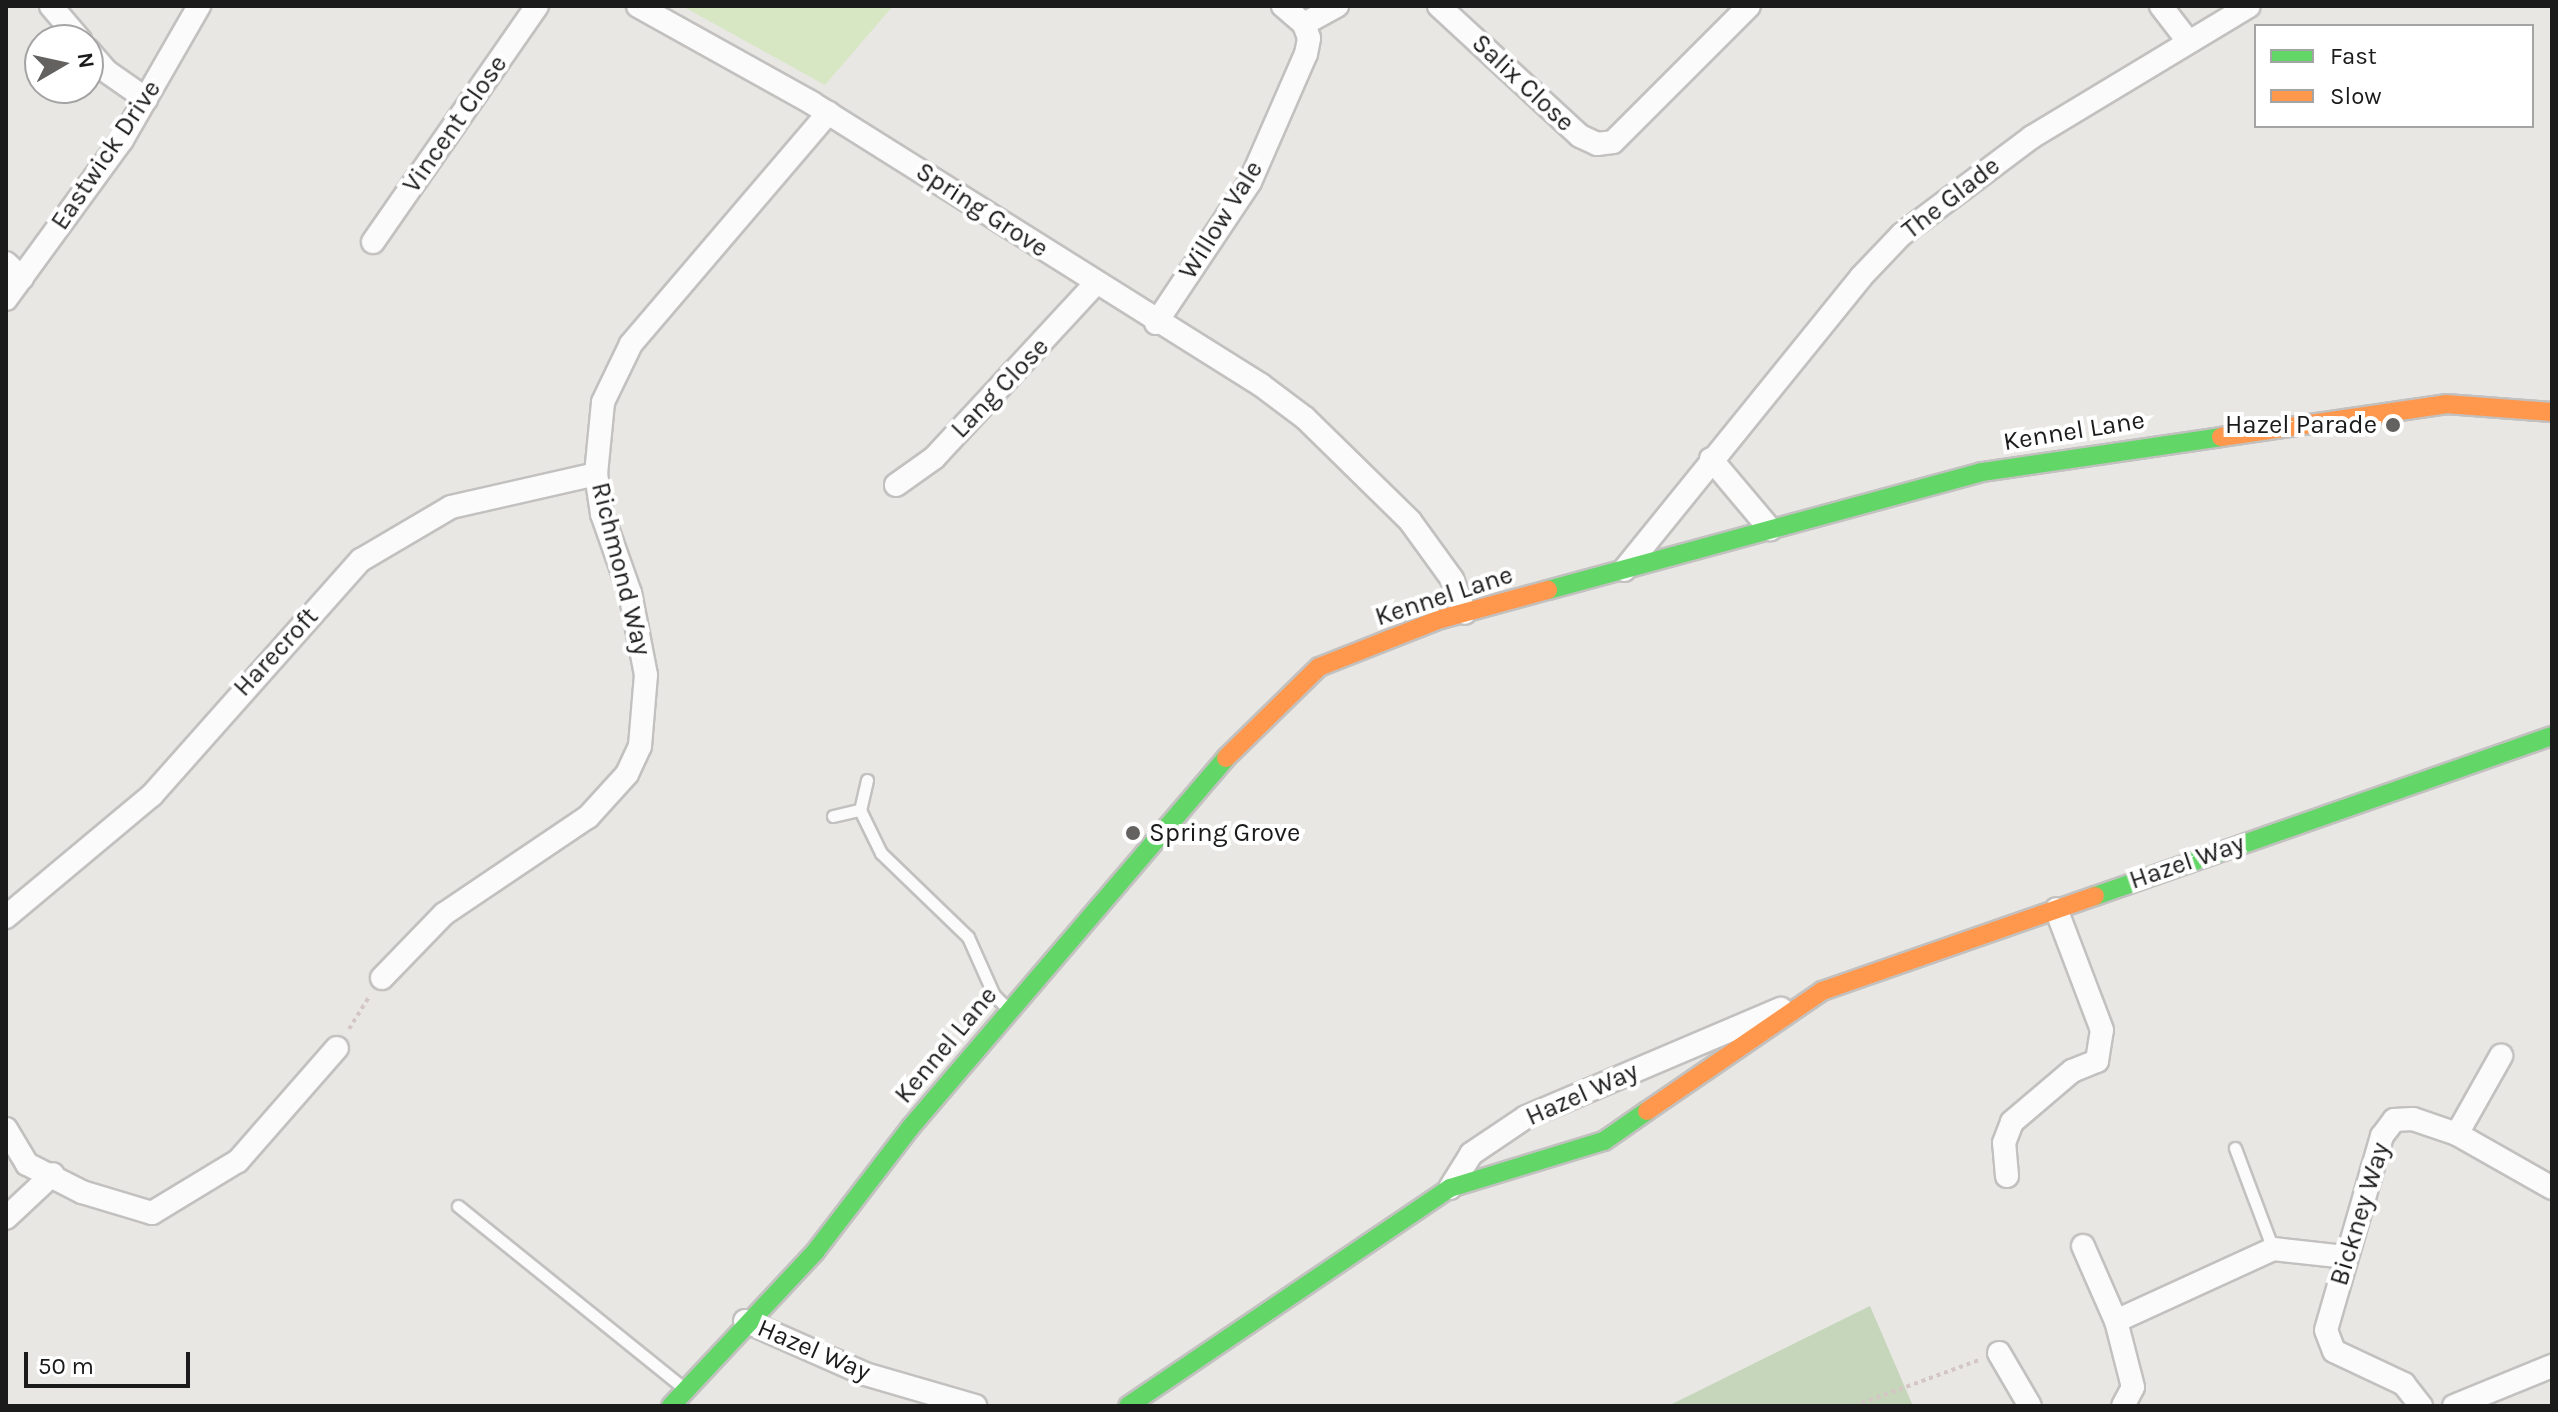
<!DOCTYPE html>
<html>
<head>
<meta charset="utf-8">
<style>
	body { margin:0 }
	#map { position:relative; width:2558px; height:1412px; overflow:hidden; background:#e9e7e4; font-family:Karla,sans-serif }
	div>[style] { position:absolute }
	.grass>* { inset:0; background:#d7e6c3 }
	.forest>* { inset:0; background:#c6d6ba }
	.path>* { height:4px; margin-top:-2px; transform-origin:0; background:repeating-linear-gradient(90deg,#d4c6c5 0 4px,transparent 0 8px) }
	.roads { filter:drop-shadow(2px 0 #c2c1c0) drop-shadow(-2px 0 #c2c1c0) drop-shadow(0 2px #c2c1c0) drop-shadow(0 -2px #c2c1c0) }
	.lane>* { height:11px; margin:-5.5px; padding:0 5.5px; transform-origin:5.5px; border-radius:5.5px; background:#fcfbfb }
	.street>* { height:22px; margin:-11px; padding:0 11px; transform-origin:11px; border-radius:11px; background:#fcfbfb }
	.fast>* { height:18px; margin:-9px; padding:0 9px; transform-origin:9px; border-radius:9px; background:#63d668 }
	.slow>* { height:18px; margin:-9px; padding:0 9px; transform-origin:9px; border-radius:9px; background:#ff974d }
	.dots>* { width:22px; height:22px; translate:-50% -50%; box-sizing:border-box; border:4px solid #fff; border-radius:50% }
	span { translate:-50% -50%; white-space:nowrap; text-align:center; line-height:1.15; -webkit-text-stroke:8px #fff; paint-order:stroke }
	.street-label { font-size:26px; color:#1b1b1b }
	.poi-label { font-size:26px; color:#1b1b1b }
	.right { translate:-100% -50%; text-align:right }
	.left { translate:0 -50%; text-align:left }
	.frame { position:absolute; inset:0; border:8px solid #1b1b1b; pointer-events:none }
	.legend { position:absolute; left:2254px; top:24px; width:280px; height:104px; box-sizing:border-box; background:#fff; border:2px solid #a4a4a4; margin:0; padding:10px 14px; list-style:none; font-size:24px; color:#1b1b1b }
	.legend li { display:flex; align-items:center; gap:16px; height:40px }
	.legend b { width:40px; border:2px solid #a4a4a4 }
	.north { position:absolute; left:24px; top:24px; width:80px; height:80px; box-sizing:border-box; background:#fff; border:2px solid #a4a4a4; border-radius:50%; rotate:81deg; font-size:22px; font-weight:700; line-height:32px; text-align:center; color:#1b1b1b }
	.north::after { content:''; display:block; margin:auto; width:28px; height:36px; background:#636261; clip-path:polygon(50% 0,100% 100%,50% 72%,0 100%) }
	.scale { position:absolute; left:24px; top:1352px; width:166px; height:36px; box-sizing:border-box; border:4px solid #1b1b1b; border-top:0; padding-left:10px; font-size:24px; line-height:28px; white-space:nowrap; color:#1b1b1b; -webkit-text-stroke:6px #fff; paint-order:stroke }
</style>
</head>
<body>
<div id="map">
	<div class="grass">
		<div style="clip-path:polygon(682px 6px,893px 6px,825px 85px)"></div>
	</div>
	<div class="forest">
		<div style="clip-path:polygon(1870px 1306px,1913px 1406px,1668px 1406px)"></div>
	</div>
	<div class="path">
		<div style="left:349px;top:1029px;width:39px;rotate:-58deg"></div>
		<div style="left:1854px;top:1406px;width:133px;rotate:-20.2deg"></div>
	</div>
	<div class="roads">
		<div class="lane">
			<div style="left:867px;top:780px;width:31px;rotate:103deg"></div>
			<div style="left:860px;top:810px;width:48px;rotate:64deg"></div>
			<div style="left:881px;top:853px;width:121px;rotate:44deg"></div>
			<div style="left:968px;top:937px;width:64px;rotate:65.9deg"></div>
			<div style="left:994px;top:995px;width:21px;rotate:45deg"></div>
			<div style="left:833px;top:816px;width:28px;rotate:-13deg"></div>
			<div style="left:2235px;top:1148px;width:108px;rotate:69.4deg"></div>
			<div style="left:458px;top:1206px;width:292px;rotate:38.9deg"></div>
		</div>
		<div class="street">
			<div style="left:51px;top:6px;width:45px;rotate:49.5deg"></div>
			<div style="left:638px;top:6px;width:199px;rotate:29.1deg"></div>
			<div style="left:812px;top:103px;width:530px;rotate:32.13deg"></div>
			<div style="left:1261px;top:385px;width:55px;rotate:36.9deg"></div>
			<div style="left:1305px;top:418px;width:147px;rotate:44.4deg"></div>
			<div style="left:1410px;top:521px;width:72px;rotate:54.1deg"></div>
			<div style="left:1452px;top:579px;width:36px;rotate:69deg"></div>
			<div style="left:1439px;top:6px;width:192px;rotate:42.7deg"></div>
			<div style="left:1580px;top:136px;width:19px;rotate:25deg"></div>
			<div style="left:1597px;top:144px;width:16px;rotate:-7deg"></div>
			<div style="left:1613px;top:142px;width:192px;rotate:-45deg"></div>
			<div style="left:2161px;top:6px;width:44px;rotate:52.4deg"></div>
			<div style="left:1304px;top:24px;width:38px;rotate:-29deg"></div>
			<div style="left:88px;top:50px;width:28px;rotate:49deg"></div>
			<div style="left:106px;top:71px;width:49px;rotate:35deg"></div>
			<div style="left:373px;top:242px;width:287px;rotate:-55.2deg"></div>
			<div style="left:6px;top:263px;width:22px;rotate:43deg"></div>
			<div style="left:6px;top:299px;width:197px;rotate:-53.9deg"></div>
			<div style="left:122px;top:140px;width:155px;rotate:-60.1deg"></div>
			<div style="left:1156px;top:323px;width:169px;rotate:-56.3deg"></div>
			<div style="left:1250px;top:182px;width:140px;rotate:-66.4deg"></div>
			<div style="left:1306px;top:54px;width:16px;rotate:-79deg"></div>
			<div style="left:1309px;top:38px;width:15px;rotate:-110deg"></div>
			<div style="left:1304px;top:24px;width:28px;rotate:-139deg"></div>
			<div style="left:1711px;top:459px;width:92px;rotate:49.9deg"></div>
			<div style="left:896px;top:485px;width:47px;rotate:-35.4deg"></div>
			<div style="left:934px;top:458px;width:238px;rotate:-47.2deg"></div>
			<div style="left:1624px;top:570px;width:377px;rotate:-51deg"></div>
			<div style="left:1861px;top:277px;width:58px;rotate:-46.4deg"></div>
			<div style="left:1901px;top:235px;width:164px;rotate:-36.8deg"></div>
			<div style="left:2032px;top:137px;width:253px;rotate:-31.1deg"></div>
			<div style="left:6px;top:917px;width:190px;rotate:-39.9deg"></div>
			<div style="left:152px;top:795px;width:314px;rotate:-48.4deg"></div>
			<div style="left:361px;top:560px;width:104px;rotate:-30.5deg"></div>
			<div style="left:451px;top:507px;width:149px;rotate:-12.8deg"></div>
			<div style="left:382px;top:978px;width:89px;rotate:-45.9deg"></div>
			<div style="left:444px;top:914px;width:174px;rotate:-34deg"></div>
			<div style="left:588px;top:817px;width:58px;rotate:-47.8deg"></div>
			<div style="left:627px;top:774px;width:31px;rotate:-65deg"></div>
			<div style="left:640px;top:746px;width:71px;rotate:-85.2deg"></div>
			<div style="left:646px;top:675px;width:84px;rotate:-101deg"></div>
			<div style="left:630px;top:593px;width:84px;rotate:-109.5deg"></div>
			<div style="left:602px;top:514px;width:40px;rotate:-98.5deg"></div>
			<div style="left:596px;top:474px;width:72px;rotate:-84.4deg"></div>
			<div style="left:603px;top:402px;width:64px;rotate:-64.2deg"></div>
			<div style="left:631px;top:344px;width:304px;rotate:-49.5deg"></div>
			<div style="left:6px;top:1129px;width:41px;rotate:59deg"></div>
			<div style="left:27px;top:1164px;width:62px;rotate:27deg"></div>
			<div style="left:82px;top:1192px;width:73px;rotate:16.7deg"></div>
			<div style="left:152px;top:1213px;width:100px;rotate:-31.2deg"></div>
			<div style="left:238px;top:1161px;width:150px;rotate:-48.8deg"></div>
			<div style="left:2457px;top:1134px;width:90px;rotate:-60.6deg"></div>
			<div style="left:2007px;top:1176px;width:33px;rotate:-95deg"></div>
			<div style="left:2004px;top:1143px;width:22px;rotate:-69deg"></div>
			<div style="left:2012px;top:1122px;width:79px;rotate:-40.4deg"></div>
			<div style="left:2072px;top:1071px;width:27px;rotate:-22deg"></div>
			<div style="left:2097px;top:1061px;width:31px;rotate:-81deg"></div>
			<div style="left:2102px;top:1030px;width:129px;rotate:-110.8deg"></div>
			<div style="left:1450px;top:1188px;width:40px;rotate:-58deg"></div>
			<div style="left:1471px;top:1154px;width:66px;rotate:-33.9deg"></div>
			<div style="left:1526px;top:1117px;width:277px;rotate:-23deg"></div>
			<div style="left:6px;top:1218px;width:64px;rotate:-43.1deg"></div>
			<div style="left:2083px;top:1246px;width:82px;rotate:66.3deg"></div>
			<div style="left:745px;top:1321px;width:131px;rotate:23.8deg"></div>
			<div style="left:865px;top:1374px;width:115px;rotate:16.2deg"></div>
			<div style="left:1999px;top:1353px;width:61px;rotate:59.7deg"></div>
			<div style="left:2123px;top:1406px;width:21px;rotate:-62deg"></div>
			<div style="left:2133px;top:1387px;width:68px;rotate:-104.4deg"></div>
			<div style="left:2116px;top:1321px;width:173px;rotate:-24.6deg"></div>
			<div style="left:2273px;top:1249px;width:72px;rotate:6.3deg"></div>
			<div style="left:2421px;top:1406px;width:28px;rotate:-128deg"></div>
			<div style="left:2404px;top:1384px;width:77px;rotate:-154.8deg"></div>
			<div style="left:2334px;top:1351px;width:22px;rotate:-111deg"></div>
			<div style="left:2326px;top:1330px;width:202px;rotate:-73.9deg"></div>
			<div style="left:2382px;top:1136px;width:20px;rotate:-53deg"></div>
			<div style="left:2394px;top:1120px;width:19px;rotate:-3deg"></div>
			<div style="left:2413px;top:1119px;width:46px;rotate:18.8deg"></div>
			<div style="left:2457px;top:1134px;width:109px;rotate:29.6deg"></div>
			<div style="left:2454px;top:1406px;width:106px;rotate:-22.2deg"></div>
		</div>
		<div class="fast">
			<div style="left:1548px;top:590px;width:450px;rotate:-15.2deg"></div>
			<div style="left:1982px;top:472px;width:242px;rotate:-8.3deg"></div>
			<div style="left:2095px;top:896px;width:484px;rotate:-19.3deg"></div>
			<div style="left:671px;top:1406px;width:211px;rotate:-46.9deg"></div>
			<div style="left:815px;top:1252px;width:156px;rotate:-52.5deg"></div>
			<div style="left:910px;top:1128px;width:487px;rotate:-49.5deg"></div>
			<div style="left:1128px;top:1406px;width:389px;rotate:-34.1deg"></div>
			<div style="left:1450px;top:1188px;width:161px;rotate:-17deg"></div>
			<div style="left:1604px;top:1141px;width:52px;rotate:-34.9deg"></div>
		</div>
		<div class="slow">
			<div style="left:2221px;top:437px;width:227px;rotate:-8.3deg"></div>
			<div style="left:2446px;top:404px;width:106px;rotate:4.3deg"></div>
			<div style="left:1226px;top:758px;width:130px;rotate:-44.4deg"></div>
			<div style="left:1319px;top:667px;width:131px;rotate:-21.5deg"></div>
			<div style="left:1441px;top:619px;width:111px;rotate:-15.2deg"></div>
			<div style="left:1647px;top:1111px;width:212px;rotate:-34.4deg"></div>
			<div style="left:1822px;top:991px;width:289px;rotate:-19.2deg"></div>
		</div>
	</div>
	<div class="dots">
		<div style="left:2393px;top:425px;background:#636261"></div>
		<div style="left:1133px;top:833px;background:#636261"></div>
	</div>
	<div class="street-label">
		<span style="left:1523px;top:83px;rotate:43deg">Salix Close</span>
		<span style="left:455px;top:124px;rotate:-55deg">Vincent Close</span>
		<span style="left:106px;top:155px;rotate:-56deg">Eastwick Drive</span>
		<span style="left:1951px;top:198px;rotate:-38deg">The Glade</span>
		<span style="left:982px;top:210px;rotate:33deg">Spring Grove</span>
		<span style="left:1221px;top:220px;rotate:-58deg">Willow Vale</span>
		<span style="left:1000px;top:388px;rotate:-46deg">Lang Close</span>
		<span style="left:2074px;top:431px;rotate:-9deg">Kennel Lane</span>
		<span style="left:621px;top:569px;rotate:76deg">Richmond Way</span>
		<span style="left:1444px;top:596px;rotate:-18deg">Kennel Lane</span>
		<span style="left:276px;top:652px;rotate:-47deg">Harecroft</span>
		<span style="left:2187px;top:862px;rotate:-19deg">Hazel Way</span>
		<span style="left:946px;top:1045px;rotate:-50deg">Kennel Lane</span>
		<span style="left:1582px;top:1094px;rotate:-24deg">Hazel Way</span>
		<span style="left:2360px;top:1214px;rotate:-73deg">Bickney Way</span>
		<span style="left:814px;top:1350px;rotate:23deg">Hazel Way</span>
	</div>
	<div class="poi-label">
		<span class="right" style="left:2377px;top:425px">Hazel Parade</span>
		<span class="left" style="left:1149px;top:833px">Spring Grove</span>
	</div>
	<div class="frame"></div>
	<ul class="legend">
	<li><b style="height:10px;background:#63d668"></b>Fast</li>
	<li><b style="height:10px;background:#ff974d"></b>Slow</li>
	</ul>
	<div class="north">N</div>
	<div class="scale">50 m</div>
</div>
</body>
</html>
